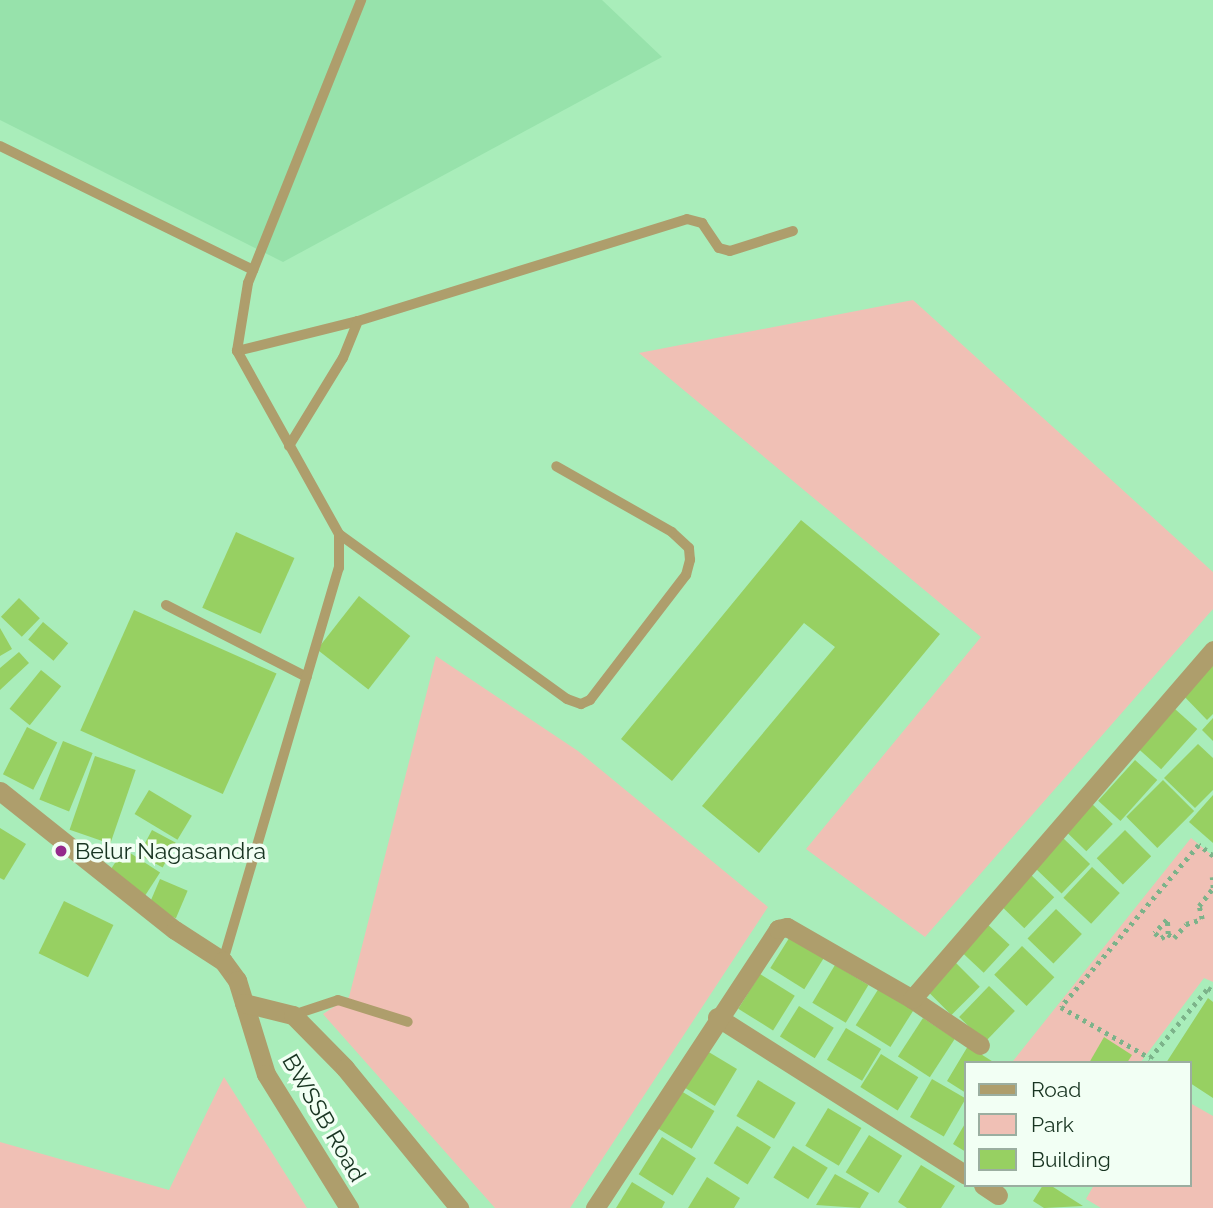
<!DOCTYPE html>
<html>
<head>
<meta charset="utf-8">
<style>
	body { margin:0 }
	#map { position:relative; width:1213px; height:1208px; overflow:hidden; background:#a9edba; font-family:Raleway,sans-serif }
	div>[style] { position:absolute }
	.built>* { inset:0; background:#97e2ab }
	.green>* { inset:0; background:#f0c0b5 }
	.building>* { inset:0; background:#97d062; transform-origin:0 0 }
	.path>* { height:4.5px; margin-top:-2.25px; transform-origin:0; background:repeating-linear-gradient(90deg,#7cb38a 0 3.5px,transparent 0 8.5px) }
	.service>* { height:10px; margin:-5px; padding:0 5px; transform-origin:5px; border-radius:5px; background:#ae9e6c }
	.minor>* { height:19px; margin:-9.5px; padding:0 9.5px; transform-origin:9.5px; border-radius:9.5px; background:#ae9e6c }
	.dots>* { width:19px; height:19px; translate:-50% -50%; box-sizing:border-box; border:4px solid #f2fff4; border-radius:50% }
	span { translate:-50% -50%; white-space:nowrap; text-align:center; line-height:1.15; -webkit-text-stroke:7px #f2fff4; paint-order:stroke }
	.poi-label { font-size:23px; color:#183421 }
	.left { translate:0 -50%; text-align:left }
	.street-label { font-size:23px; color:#183421 }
	.legend { position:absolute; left:964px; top:1061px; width:228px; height:126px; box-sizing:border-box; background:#f2fff4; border:2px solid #9baea0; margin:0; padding:9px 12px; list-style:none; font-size:21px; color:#183421 }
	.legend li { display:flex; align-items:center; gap:14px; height:35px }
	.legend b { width:35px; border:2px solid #9baea0 }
</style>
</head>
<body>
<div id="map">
	<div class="built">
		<div style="clip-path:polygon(0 0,602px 0,662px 57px,283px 262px,0 120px)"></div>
	</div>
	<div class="green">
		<div style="clip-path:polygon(913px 300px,1213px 572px,1213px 609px,925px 937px,806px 849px,981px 637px,639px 353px)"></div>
		<div style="clip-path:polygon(436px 656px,578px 751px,768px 907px,570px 1208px,495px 1208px,323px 1014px,349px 997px)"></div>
		<div style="clip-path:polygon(1191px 838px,1213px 856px,1213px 982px,1204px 978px,1140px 1063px,1013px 1061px)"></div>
		<div style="clip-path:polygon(224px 1077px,307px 1208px,0 1208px,0 1142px,169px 1190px)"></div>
		<div style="clip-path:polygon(1190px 1103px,1213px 1116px,1213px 1208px,1101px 1208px,1086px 1199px,1094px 1185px,1190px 1185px)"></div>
	</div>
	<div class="building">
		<div style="clip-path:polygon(801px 520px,940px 634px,759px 853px,702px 806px,835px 647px,804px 623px,672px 781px,621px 739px)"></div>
		<div style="left:236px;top:532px;width:64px;height:83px;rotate:24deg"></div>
		<div style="left:359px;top:596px;width:65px;height:68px;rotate:38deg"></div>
		<div style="left:19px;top:598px;width:29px;height:26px;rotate:44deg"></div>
		<div style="left:134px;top:610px;width:156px;height:132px;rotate:24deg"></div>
		<div style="left:43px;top:622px;width:33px;height:23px;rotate:40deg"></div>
		<div style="clip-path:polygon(0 628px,12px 649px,0 656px)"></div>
		<div style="clip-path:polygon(19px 652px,29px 663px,0 690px,0 668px)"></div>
		<div style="clip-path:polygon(1213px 662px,1213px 714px,1207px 720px,1179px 691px)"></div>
		<div style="left:41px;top:670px;width:26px;height:50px;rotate:39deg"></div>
		<div style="left:1175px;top:709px;width:30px;height:54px;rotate:42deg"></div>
		<div style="clip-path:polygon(1213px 718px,1213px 741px,1202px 730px)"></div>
		<div style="left:27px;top:727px;width:34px;height:53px;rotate:27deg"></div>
		<div style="left:63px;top:741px;width:32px;height:63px;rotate:22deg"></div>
		<div style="clip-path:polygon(1198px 744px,1213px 758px,1213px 790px,1195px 808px,1164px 778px)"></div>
		<div style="left:95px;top:756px;width:43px;height:78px;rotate:19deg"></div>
		<div style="left:1135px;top:760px;width:30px;height:55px;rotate:42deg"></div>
		<div style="left:1163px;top:780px;width:44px;height:52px;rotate:45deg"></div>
		<div style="left:149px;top:790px;width:50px;height:28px;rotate:31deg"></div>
		<div style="clip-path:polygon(1213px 795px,1213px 843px,1189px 822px)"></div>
		<div style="left:1089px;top:801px;width:33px;height:38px;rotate:44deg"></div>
		<div style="clip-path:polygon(0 828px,26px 844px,4px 880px,0 878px)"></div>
		<div style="left:152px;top:830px;width:27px;height:28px;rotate:28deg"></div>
		<div style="left:1125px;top:830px;width:37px;height:40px;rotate:45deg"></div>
		<div style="left:1062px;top:837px;width:39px;height:41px;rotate:44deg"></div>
		<div style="left:124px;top:849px;width:43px;height:28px;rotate:33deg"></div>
		<div style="left:1092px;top:867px;width:38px;height:42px;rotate:43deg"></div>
		<div style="left:1029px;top:873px;width:35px;height:43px;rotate:44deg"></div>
		<div style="left:160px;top:879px;width:30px;height:30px;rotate:23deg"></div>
		<div style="left:64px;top:901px;width:55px;height:58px;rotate:26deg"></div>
		<div style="left:1056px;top:909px;width:36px;height:41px;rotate:44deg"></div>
		<div style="left:984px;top:921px;width:35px;height:38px;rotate:43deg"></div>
		<div style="left:791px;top:935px;width:40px;height:39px;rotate:32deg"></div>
		<div style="left:1022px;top:946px;width:45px;height:40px;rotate:44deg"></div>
		<div style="left:955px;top:962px;width:35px;height:40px;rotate:45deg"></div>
		<div style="left:835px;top:965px;width:39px;height:44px;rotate:31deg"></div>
		<div style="left:760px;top:974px;width:41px;height:41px;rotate:32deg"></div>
		<div style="left:989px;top:986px;width:36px;height:43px;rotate:44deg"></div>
		<div style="left:879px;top:988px;width:41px;height:44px;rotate:32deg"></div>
		<div style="clip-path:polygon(1208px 998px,1213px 1002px,1213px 1098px,1190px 1083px,1190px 1063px,1166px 1063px)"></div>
		<div style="left:799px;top:1006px;width:41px;height:36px;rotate:32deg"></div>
		<div style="left:923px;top:1018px;width:38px;height:46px;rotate:33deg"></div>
		<div style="left:846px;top:1028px;width:41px;height:37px;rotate:31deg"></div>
		<div style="clip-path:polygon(1104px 1037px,1132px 1055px,1127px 1063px,1089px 1063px)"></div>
		<div style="clip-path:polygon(968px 1046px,995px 1063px,966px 1063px,966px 1093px,947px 1081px)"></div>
		<div style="left:707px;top:1051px;width:35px;height:43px;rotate:31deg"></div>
		<div style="left:881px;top:1054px;width:44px;height:39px;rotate:32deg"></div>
		<div style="left:932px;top:1079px;width:39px;height:44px;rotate:30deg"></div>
		<div style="left:758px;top:1080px;width:44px;height:42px;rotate:31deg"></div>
		<div style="left:681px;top:1091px;width:39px;height:44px;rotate:31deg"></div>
		<div style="left:828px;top:1108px;width:39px;height:44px;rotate:31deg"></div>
		<div style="clip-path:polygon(966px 1122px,966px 1152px,953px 1144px)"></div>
		<div style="left:737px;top:1126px;width:40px;height:44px;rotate:32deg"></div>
		<div style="left:869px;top:1135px;width:39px;height:44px;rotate:32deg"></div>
		<div style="left:662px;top:1137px;width:40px;height:44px;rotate:32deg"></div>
		<div style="left:793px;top:1146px;width:41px;height:37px;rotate:32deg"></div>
		<div style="clip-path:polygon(921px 1165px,955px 1186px,941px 1208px,907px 1208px,898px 1202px)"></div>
		<div style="clip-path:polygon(835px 1174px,869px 1193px,860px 1208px,816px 1205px)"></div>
		<div style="clip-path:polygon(707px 1177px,740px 1198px,734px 1208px,688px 1208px)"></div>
		<div style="clip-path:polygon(632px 1182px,665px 1202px,662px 1208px,616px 1208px)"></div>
		<div style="clip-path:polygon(1043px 1185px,1050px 1185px,1083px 1206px,1044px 1208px,1033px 1201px)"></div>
	</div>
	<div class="path">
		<div style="left:1213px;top:856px;width:18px;rotate:-142deg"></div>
		<div style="left:1199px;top:845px;width:213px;rotate:130.4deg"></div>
		<div style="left:1061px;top:1007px;width:103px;rotate:29.8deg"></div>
		<div style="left:1150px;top:1058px;width:91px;rotate:-50.4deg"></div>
		<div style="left:1208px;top:988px;width:6px;rotate:31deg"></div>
		<div style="left:1168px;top:934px;width:14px;rotate:-94deg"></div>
		<div style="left:1167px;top:920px;width:18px;rotate:133deg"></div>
		<div style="left:1155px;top:933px;width:8px;rotate:40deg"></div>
		<div style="left:1161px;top:938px;width:8px;rotate:-30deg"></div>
		<div style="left:1168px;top:934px;width:7px;rotate:34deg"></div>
		<div style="left:1174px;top:938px;width:18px;rotate:-49deg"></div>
		<div style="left:1186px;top:924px;width:17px;rotate:-17deg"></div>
		<div style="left:1202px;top:919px;width:13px;rotate:-103deg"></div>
		<div style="left:1199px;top:906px;width:23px;rotate:-52deg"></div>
		<div style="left:1213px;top:888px;width:11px;rotate:-95deg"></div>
	</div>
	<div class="service">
		<div style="left:0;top:146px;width:282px;rotate:26.1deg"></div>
		<div style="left:237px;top:351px;width:125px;rotate:-13.9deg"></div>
		<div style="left:358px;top:321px;width:344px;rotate:-17.2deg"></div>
		<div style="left:687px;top:219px;width:16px;rotate:15deg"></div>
		<div style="left:702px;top:223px;width:30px;rotate:56deg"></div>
		<div style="left:719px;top:248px;width:11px;rotate:15deg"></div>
		<div style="left:730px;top:251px;width:66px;rotate:-17.6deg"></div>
		<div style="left:289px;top:446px;width:103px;rotate:-58.5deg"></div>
		<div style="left:343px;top:358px;width:40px;rotate:-68deg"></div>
		<div style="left:339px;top:534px;width:281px;rotate:35.9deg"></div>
		<div style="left:567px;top:699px;width:15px;rotate:20deg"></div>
		<div style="left:581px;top:704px;width:10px;rotate:-24deg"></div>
		<div style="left:590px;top:700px;width:158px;rotate:-52.5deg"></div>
		<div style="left:686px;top:575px;width:16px;rotate:-75deg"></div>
		<div style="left:690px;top:560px;width:12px;rotate:-95deg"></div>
		<div style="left:689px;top:548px;width:23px;rotate:-137deg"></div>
		<div style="left:672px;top:532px;width:133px;rotate:-150.4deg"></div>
		<div style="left:166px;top:605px;width:158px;rotate:27.1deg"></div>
		<div style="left:223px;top:961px;width:410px;rotate:-73.6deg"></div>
		<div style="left:339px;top:568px;width:34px;rotate:-90deg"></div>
		<div style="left:339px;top:534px;width:210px;rotate:-119.1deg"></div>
		<div style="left:237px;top:351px;width:69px;rotate:-80.8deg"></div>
		<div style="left:248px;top:283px;width:305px;rotate:-68.2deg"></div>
		<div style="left:293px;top:1015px;width:47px;rotate:-18.4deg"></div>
		<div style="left:338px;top:1000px;width:73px;rotate:17.4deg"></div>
	</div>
	<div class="minor">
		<div style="left:0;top:791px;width:223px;rotate:38.5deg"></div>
		<div style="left:175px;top:930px;width:57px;rotate:32.9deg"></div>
		<div style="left:223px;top:961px;width:24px;rotate:54deg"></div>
		<div style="left:237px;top:980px;width:98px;rotate:72.9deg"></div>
		<div style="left:266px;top:1074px;width:158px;rotate:58.2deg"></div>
		<div style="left:912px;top:999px;width:82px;rotate:34.1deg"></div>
		<div style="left:244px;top:1003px;width:50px;rotate:13.8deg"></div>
		<div style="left:293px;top:1015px;width:74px;rotate:45.5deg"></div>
		<div style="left:345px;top:1068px;width:181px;rotate:50.8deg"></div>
		<div style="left:717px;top:1017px;width:295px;rotate:32.4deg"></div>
		<div style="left:983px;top:1185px;width:18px;rotate:34deg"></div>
		<div style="left:595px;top:1208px;width:334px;rotate:-56.7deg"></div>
		<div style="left:778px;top:929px;width:9px;rotate:-13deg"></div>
		<div style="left:787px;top:927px;width:144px;rotate:29.9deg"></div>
		<div style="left:912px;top:999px;width:461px;rotate:-49.2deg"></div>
	</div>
	<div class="dots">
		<div style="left:61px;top:851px;background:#952a8c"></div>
	</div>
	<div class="poi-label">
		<span class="left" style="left:75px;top:851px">Belur Nagasandra</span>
	</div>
	<div class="street-label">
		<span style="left:324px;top:1118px;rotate:60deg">BWSSB Road</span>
	</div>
	<ul class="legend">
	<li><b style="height:9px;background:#ae9e6c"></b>Road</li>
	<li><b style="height:19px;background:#f0c0b5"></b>Park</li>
	<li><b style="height:19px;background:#97d062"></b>Building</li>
	</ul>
</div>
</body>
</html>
